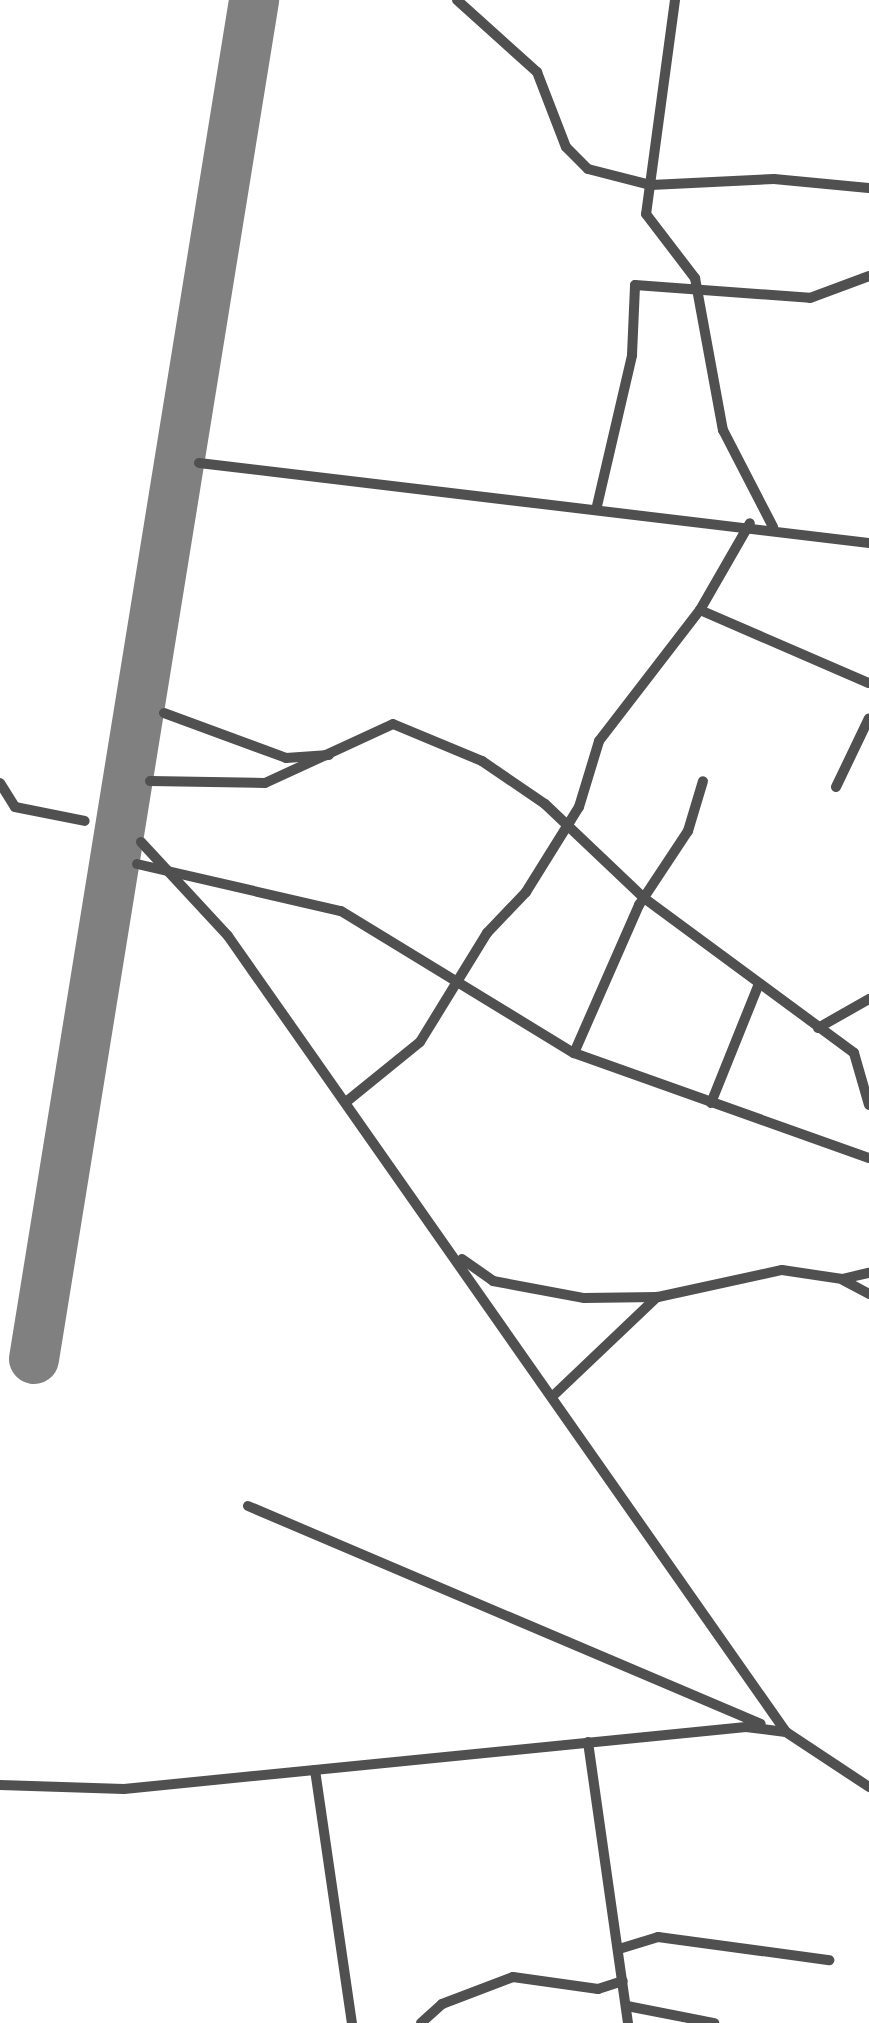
<!DOCTYPE html>
<html>
<head>
<meta charset="utf-8">
<style>
	body { margin:0 }
	#map { position:relative; width:869px; height:2023px; overflow:hidden; background:#fff; font-family:Roboto,sans-serif }
	div>[style] { position:absolute }
	.runway>* { height:50px; margin:-25px; padding:0 25px; transform-origin:25px; border-radius:25px; background:#808080 }
	.minor>* { height:10px; margin:-5px; padding:0 5px; transform-origin:5px; border-radius:5px; background:#505050 }
	span { translate:-50% -50%; white-space:nowrap; text-align:center; line-height:1.15; -webkit-text-stroke:8px #fff; paint-order:stroke }
</style>
</head>
<body>
<div id="map">
	<div class="runway">
		<div style="left:34px;top:1359px;width:1377px;rotate:-80.8deg"></div>
	</div>
	<div class="minor">
		<div style="left:457px;top:0;width:108px;rotate:42deg"></div>
		<div style="left:537px;top:72px;width:80px;rotate:68.9deg"></div>
		<div style="left:566px;top:147px;width:31px;rotate:45deg"></div>
		<div style="left:588px;top:169px;width:65px;rotate:14.3deg"></div>
		<div style="left:651px;top:185px;width:123px;rotate:-2.8deg"></div>
		<div style="left:774px;top:179px;width:95px;rotate:5.4deg"></div>
		<div style="left:675px;top:0;width:216px;rotate:97.7deg"></div>
		<div style="left:646px;top:214px;width:81px;rotate:52.6deg"></div>
		<div style="left:695px;top:278px;width:155px;rotate:79.6deg"></div>
		<div style="left:723px;top:430px;width:109px;rotate:62.7deg"></div>
		<div style="left:199px;top:463px;width:675px;rotate:6.81deg"></div>
		<div style="left:597px;top:506px;width:155px;rotate:-76.9deg"></div>
		<div style="left:632px;top:355px;width:70px;rotate:-87.5deg"></div>
		<div style="left:635px;top:285px;width:175px;rotate:4.2deg"></div>
		<div style="left:810px;top:298px;width:63px;rotate:-20.4deg"></div>
		<div style="left:700px;top:610px;width:184px;rotate:23.4deg"></div>
		<div style="left:164px;top:713px;width:130px;rotate:20.2deg"></div>
		<div style="left:286px;top:758px;width:43px;rotate:-4deg"></div>
		<div style="left:150px;top:781px;width:115px;rotate:1deg"></div>
		<div style="left:265px;top:783px;width:141px;rotate:-24.7deg"></div>
		<div style="left:393px;top:724px;width:96px;rotate:22.6deg"></div>
		<div style="left:482px;top:761px;width:76px;rotate:34.3deg"></div>
		<div style="left:545px;top:804px;width:137px;rotate:43.5deg"></div>
		<div style="left:644px;top:898px;width:261px;rotate:36.4deg"></div>
		<div style="left:854px;top:1053px;width:54px;rotate:73.9deg"></div>
		<div style="left:0;top:783px;width:28px;rotate:58deg"></div>
		<div style="left:15px;top:807px;width:71px;rotate:11.3deg"></div>
		<div style="left:836px;top:787px;width:76px;rotate:-64.4deg"></div>
		<div style="left:141px;top:842px;width:128px;rotate:47.2deg"></div>
		<div style="left:228px;top:936px;width:972px;rotate:54.97deg"></div>
		<div style="left:137px;top:864px;width:209px;rotate:13deg"></div>
		<div style="left:341px;top:911px;width:273px;rotate:31.4deg"></div>
		<div style="left:574px;top:1053px;width:313px;rotate:19.6deg"></div>
		<div style="left:818px;top:1028px;width:59px;rotate:-29.6deg"></div>
		<div style="left:574px;top:1053px;width:162px;rotate:-66.3deg"></div>
		<div style="left:639px;top:905px;width:89px;rotate:-56.5deg"></div>
		<div style="left:688px;top:831px;width:52px;rotate:-73.3deg"></div>
		<div style="left:346px;top:1102px;width:95px;rotate:-39deg"></div>
		<div style="left:420px;top:1042px;width:128px;rotate:-58.4deg"></div>
		<div style="left:487px;top:933px;width:57px;rotate:-46.4deg"></div>
		<div style="left:526px;top:892px;width:100px;rotate:-58.1deg"></div>
		<div style="left:579px;top:807px;width:69px;rotate:-73.1deg"></div>
		<div style="left:599px;top:741px;width:165px;rotate:-52.4deg"></div>
		<div style="left:700px;top:610px;width:100px;rotate:-60.1deg"></div>
		<div style="left:711px;top:1103px;width:126px;rotate:-68.1deg"></div>
		<div style="left:462px;top:1259px;width:38px;rotate:35deg"></div>
		<div style="left:493px;top:1281px;width:93px;rotate:10.6deg"></div>
		<div style="left:584px;top:1298px;width:74px;rotate:-0.8deg"></div>
		<div style="left:658px;top:1297px;width:127px;rotate:-12.3deg"></div>
		<div style="left:782px;top:1270px;width:61px;rotate:8.5deg"></div>
		<div style="left:842px;top:1279px;width:28px;rotate:-13deg"></div>
		<div style="left:843px;top:1280px;width:30px;rotate:28deg"></div>
		<div style="left:555px;top:1394px;width:141px;rotate:-43.6deg"></div>
		<div style="left:248px;top:1506px;width:557px;rotate:23.02deg"></div>
		<div style="left:588px;top:1742px;width:284px;rotate:81.9deg"></div>
		<div style="left:315px;top:1770px;width:256px;rotate:81.7deg"></div>
		<div style="left:0;top:1785px;width:124px;rotate:1.8deg"></div>
		<div style="left:124px;top:1789px;width:625px;rotate:-5.69deg"></div>
		<div style="left:746px;top:1727px;width:40px;rotate:7.1deg"></div>
		<div style="left:786px;top:1732px;width:100px;rotate:33.5deg"></div>
		<div style="left:619px;top:1949px;width:41px;rotate:-17.1deg"></div>
		<div style="left:658px;top:1937px;width:173px;rotate:7.7deg"></div>
		<div style="left:627px;top:2006px;width:89px;rotate:11.1deg"></div>
		<div style="left:421px;top:2023px;width:28px;rotate:-42deg"></div>
		<div style="left:442px;top:2004px;width:76px;rotate:-20.8deg"></div>
		<div style="left:513px;top:1977px;width:86px;rotate:8deg"></div>
		<div style="left:598px;top:1989px;width:26px;rotate:-18deg"></div>
	</div>
</div>
</body>
</html>
